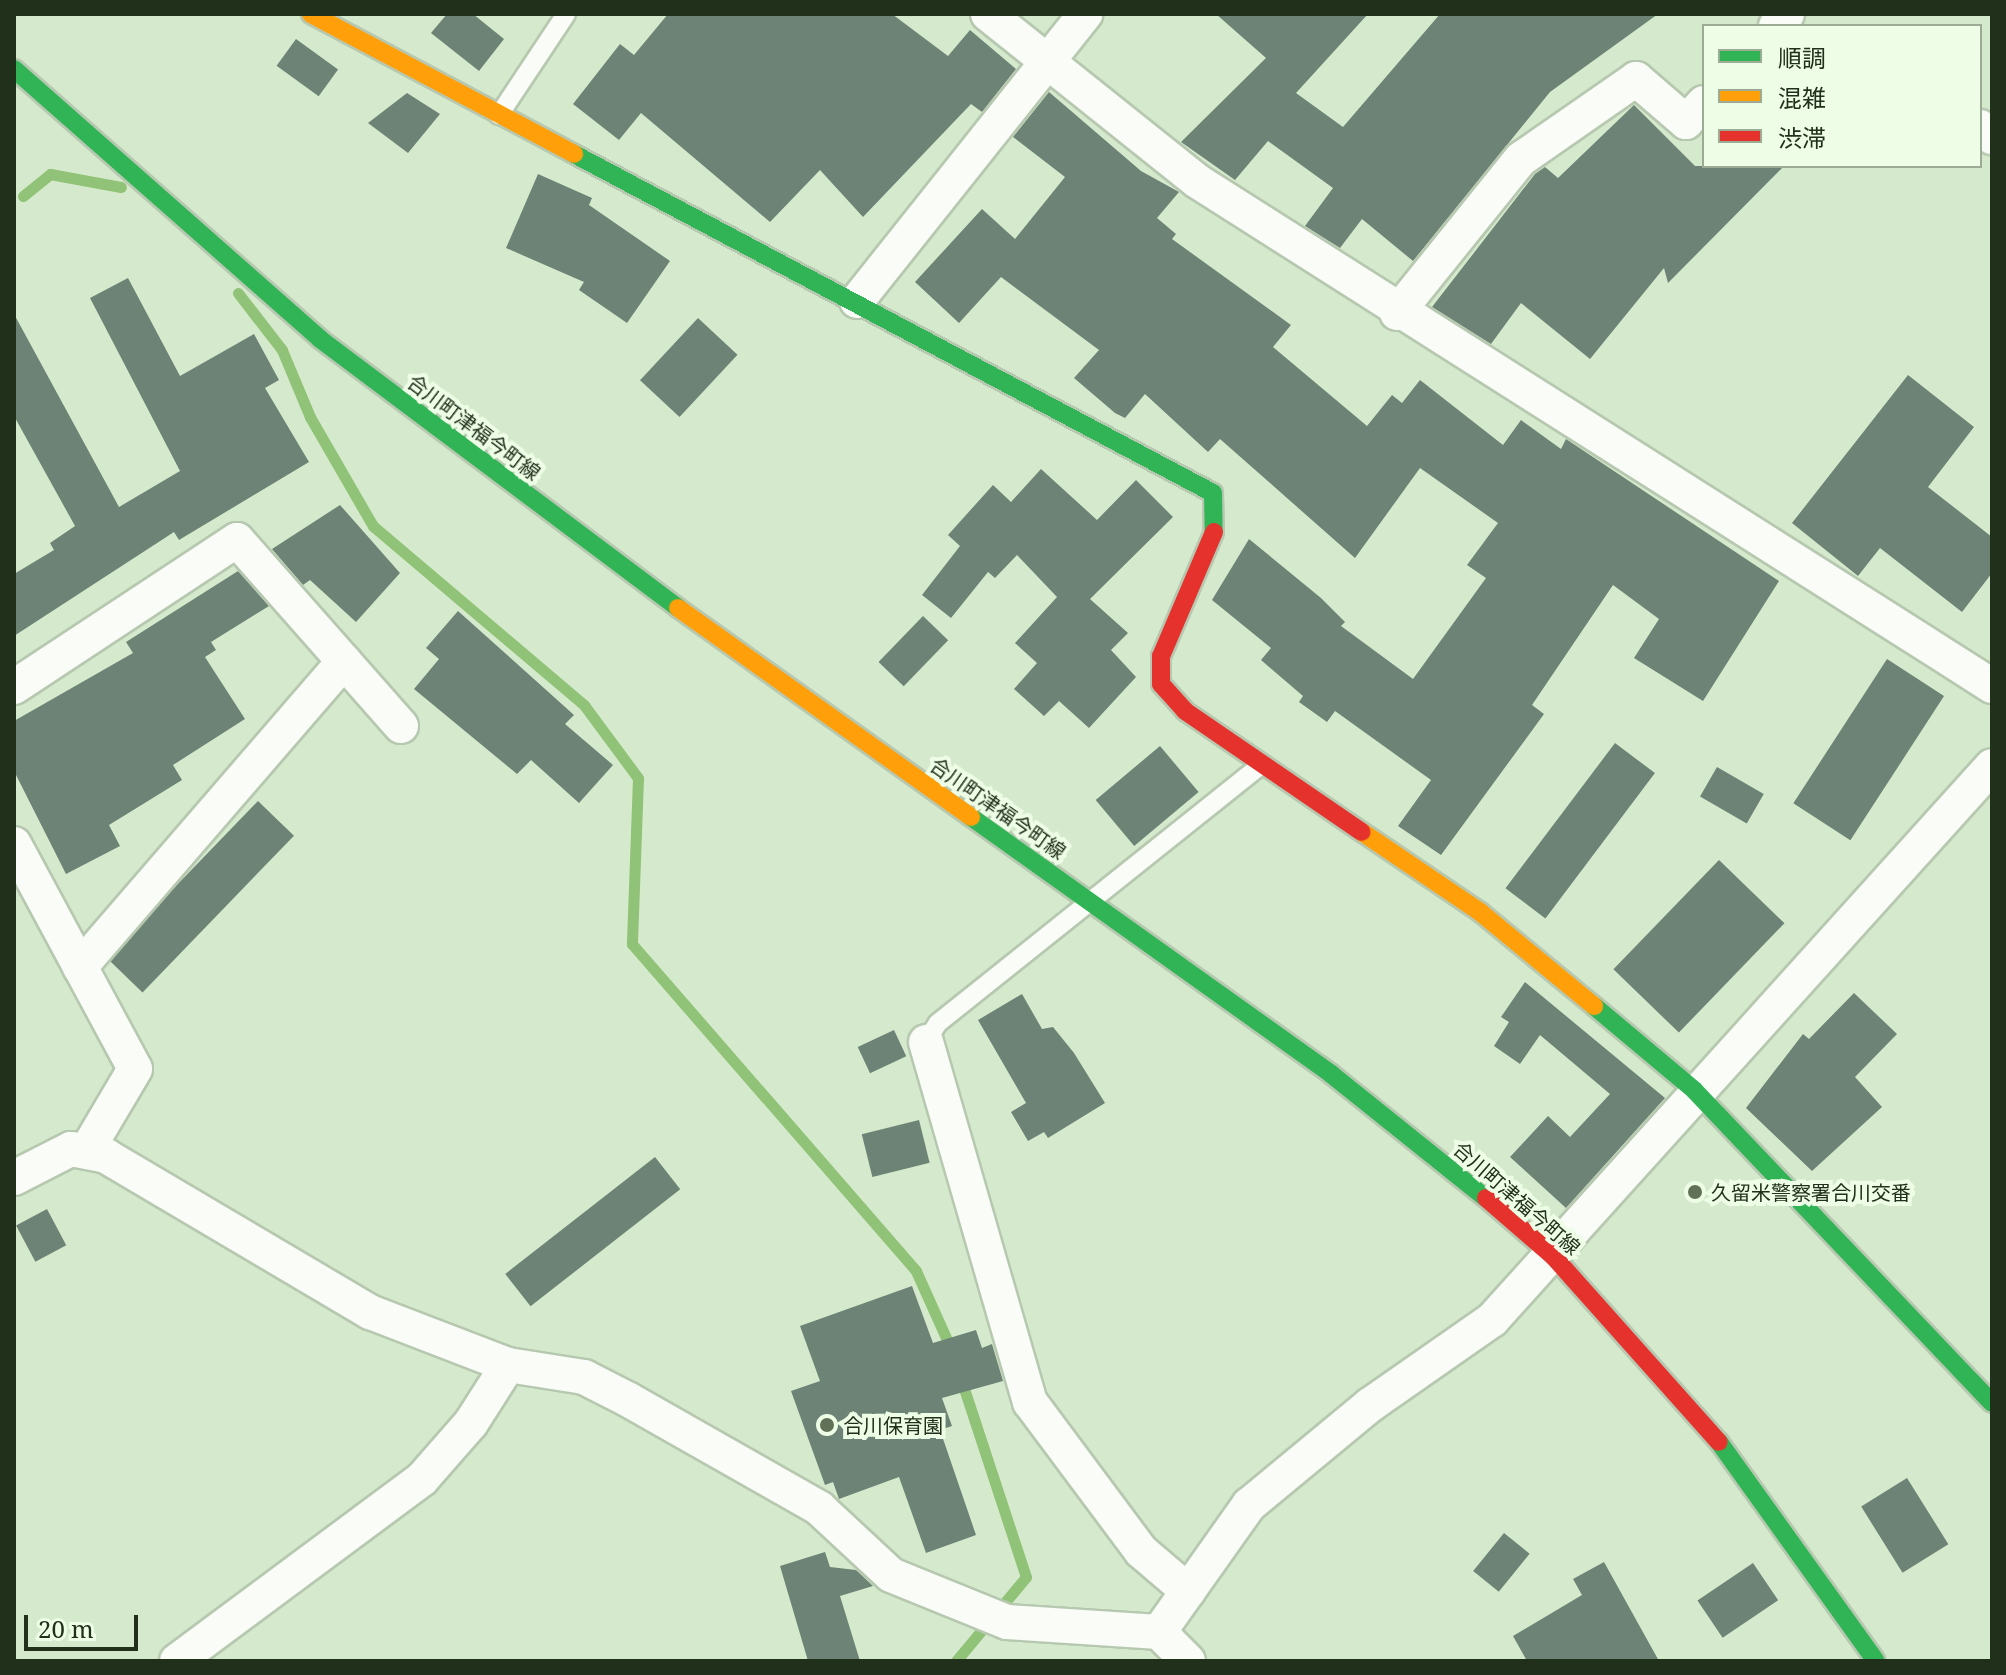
<!DOCTYPE html>
<html>
<head>
<meta charset="utf-8">
<style>
	body { margin:0 }
	#map { position:relative; width:2006px; height:1675px; overflow:hidden; background:#d5eacc; font-family:"Noto Serif","Noto Sans JP",serif }
	div>[style] { position:absolute }
	.stream>* { height:11px; margin:-5.5px; padding:0 5.5px; transform-origin:5.5px; border-radius:5.5px; background:#90c277 }
	.building>* { inset:0; background:#6d8376; transform-origin:0 0 }
	.roads { filter:drop-shadow(2px 0 #b7c8b0) drop-shadow(-2px 0 #b7c8b0) drop-shadow(0 2px #b7c8b0) drop-shadow(0 -2px #b7c8b0) }
	.lane>* { height:18px; margin:-9px; padding:0 9px; transform-origin:9px; border-radius:9px; background:#f9fcf7 }
	.street>* { height:34px; margin:-17px; padding:0 17px; transform-origin:17px; border-radius:17px; background:#f9fcf7 }
	.fast>* { height:18px; margin:-9px; padding:0 9px; transform-origin:9px; border-radius:9px; background:#30b455 }
	.slow>* { height:18px; margin:-9px; padding:0 9px; transform-origin:9px; border-radius:9px; background:#ff9f0a }
	.jam>* { height:18px; margin:-9px; padding:0 9px; transform-origin:9px; border-radius:9px; background:#e5322d }
	.dots>* { width:22px; height:22px; translate:-50% -50%; box-sizing:border-box; border:4px solid #edfde6; border-radius:50% }
	span { translate:-50% -50%; white-space:nowrap; text-align:center; line-height:1.15; -webkit-text-stroke:8px #edfde6; paint-order:stroke }
	.street-label { font-size:20px; color:#21301a }
	.poi-label { font-size:20px; color:#21301a }
	.left { translate:0 -50%; text-align:left }
	.frame { position:absolute; inset:0; border:16px solid #21301a; pointer-events:none }
	.legend { position:absolute; left:1702px; top:24px; width:280px; height:144px; box-sizing:border-box; background:#edfde6; border:2px solid #9bab94; margin:0; padding:10px 14px; list-style:none; font-size:24px; color:#21301a }
	.legend li { display:flex; align-items:center; gap:16px; height:40px }
	.legend b { width:40px; border:2px solid #9bab94 }
	.scale { position:absolute; left:24px; top:1615px; width:114px; height:36px; box-sizing:border-box; border:4px solid #21301a; border-top:0; padding-left:10px; font-size:24px; line-height:28px; white-space:nowrap; color:#21301a; -webkit-text-stroke:6px #edfde6; paint-order:stroke }
</style>
</head>
<body>
<div id="map">
	<div class="stream">
		<div style="left:23px;top:196px;width:35px;rotate:-39deg"></div>
		<div style="left:50px;top:174px;width:72px;rotate:10.4deg"></div>
		<div style="left:238px;top:293px;width:72px;rotate:52.3deg"></div>
		<div style="left:282px;top:350px;width:73px;rotate:67.3deg"></div>
		<div style="left:310px;top:417px;width:126px;rotate:60deg"></div>
		<div style="left:373px;top:526px;width:277px;rotate:40.3deg"></div>
		<div style="left:584px;top:705px;width:91px;rotate:53.5deg"></div>
		<div style="left:638px;top:778px;width:166px;rotate:92.1deg"></div>
		<div style="left:632px;top:944px;width:433px;rotate:49deg"></div>
		<div style="left:916px;top:1271px;width:88px;rotate:65.8deg"></div>
		<div style="left:956px;top:1661px;width:109px;rotate:-50.2deg"></div>
		<div style="left:1026px;top:1577px;width:208px;rotate:-108.2deg"></div>
	</div>
	<div class="building">
		<div style="clip-path:polygon(447px 14px,473px 14px,504px 39px,479px 71px,431px 33px)"></div>
		<div style="clip-path:polygon(668px 14px,892px 14px,948px 56px,970px 30px,1016px 69px,982px 112px,971px 104px,863px 217px,820px 170px,770px 222px,641px 113px,619px 140px,573px 104px,620px 44px,634px 55px)"></div>
		<div style="clip-path:polygon(1216px 14px,1368px 14px,1296px 93px,1343px 127px,1440px 14px,1658px 14px,1550px 92px,1413px 261px,1362px 219px,1340px 248px,1305px 226px,1333px 188px,1268px 141px,1235px 180px,1181px 142px,1266px 58px)"></div>
		<div style="left:296px;top:39px;width:52px;height:33px;rotate:36deg"></div>
		<div style="clip-path:polygon(1049px 92px,1141px 171px,1179px 192px,1157px 218px,1176px 234px,1172px 239px,1291px 325px,1273px 347px,1367px 426px,1392px 395px,1402px 403px,1420px 380px,1503px 445px,1521px 420px,1561px 449px,1566px 439px,1779px 581px,1703px 701px,1634px 658px,1659px 619px,1613px 585px,1532px 705px,1544px 714px,1441px 855px,1398px 826px,1431px 780px,1335px 711px,1327px 722px,1299px 702px,1303px 696px,1261px 660px,1271px 648px,1212px 600px,1249px 539px,1321px 598px,1345px 622px,1341px 626px,1413px 679px,1486px 578px,1467px 565px,1498px 523px,1420px 468px,1355px 558px,1220px 439px,1208px 452px,1145px 394px,1125px 418px,1115px 413px,1074px 378px,1099px 350px,1001px 277px,959px 323px,915px 282px,982px 209px,1015px 239px,1065px 177px,1013px 137px)"></div>
		<div style="clip-path:polygon(407px 93px,440px 114px,408px 153px,368px 123px)"></div>
		<div style="clip-path:polygon(1634px 105px,1695px 166px,1784px 166px,1668px 283px,1664px 268px,1590px 359px,1521px 303px,1491px 344px,1432px 307px,1535px 174px,1545px 167px,1558px 178px)"></div>
		<div style="clip-path:polygon(538px 174px,592px 198px,589px 205px,670px 261px,627px 323px,579px 290px,584px 282px,506px 248px)"></div>
		<div style="clip-path:polygon(128px 278px,180px 376px,254px 334px,279px 380px,265px 388px,309px 462px,179px 540px,174px 532px,14px 636px,14px 574px,54px 550px,50px 543px,75px 526px,14px 416px,14px 314px,119px 507px,180px 471px,90px 298px)"></div>
		<div style="left:698px;top:318px;width:54px;height:85px;rotate:43deg"></div>
		<div style="clip-path:polygon(1908px 375px,1974px 427px,1928px 487px,1992px 537px,1992px 573px,1962px 612px,1880px 548px,1858px 576px,1792px 523px)"></div>
		<div style="clip-path:polygon(1041px 469px,1097px 520px,1136px 480px,1173px 517px,1090px 599px,1128px 633px,1111px 650px,1136px 677px,1089px 728px,1059px 701px,1044px 716px,1014px 689px,1037px 663px,1015px 643px,1057px 597px,1017px 555px,995px 578px,988px 572px,951px 618px,922px 595px,960px 546px,948px 535px,993px 485px,1011px 502px)"></div>
		<div style="clip-path:polygon(340px 505px,400px 573px,356px 622px,310px 580px,303px 585px,272px 549px)"></div>
		<div style="clip-path:polygon(238px 571px,269px 606px,211px 642px,216px 650px,205px 657px,245px 719px,173px 765px,182px 780px,109px 825px,120px 846px,66px 874px,14px 771px,14px 721px,133px 653px,126px 642px)"></div>
		<div style="clip-path:polygon(458px 611px,574px 715px,565px 724px,613px 765px,579px 803px,531px 760px,517px 774px,414px 689px,439px 659px,426px 648px)"></div>
		<div style="left:923px;top:616px;width:35px;height:64px;rotate:44deg"></div>
		<div style="left:1887px;top:659px;width:68px;height:172px;rotate:33deg"></div>
		<div style="left:1615px;top:743px;width:50px;height:182px;rotate:37deg"></div>
		<div style="left:1160px;top:746px;width:60px;height:84px;rotate:50deg"></div>
		<div style="left:1717px;top:767px;width:54px;height:34px;rotate:30deg"></div>
		<div style="left:258px;top:801px;width:50px;height:218px;rotate:44deg"></div>
		<div style="left:1719px;top:860px;width:91px;height:152px;rotate:44deg"></div>
		<div style="clip-path:polygon(1525px 982px,1665px 1098px,1566px 1208px,1510px 1157px,1548px 1116px,1570px 1137px,1610px 1094px,1540px 1035px,1520px 1064px,1494px 1046px,1509px 1022px,1501px 1017px)"></div>
		<div style="clip-path:polygon(1854px 993px,1897px 1034px,1855px 1077px,1882px 1107px,1812px 1171px,1746px 1108px,1803px 1034px,1809px 1039px)"></div>
		<div style="clip-path:polygon(1022px 994px,1042px 1029px,1053px 1027px,1074px 1053px,1105px 1103px,1048px 1138px,1044px 1132px,1028px 1141px,1011px 1112px,1026px 1103px,978px 1020px)"></div>
		<div style="left:894px;top:1030px;width:29px;height:40px;rotate:65deg"></div>
		<div style="left:919px;top:1120px;width:44px;height:59px;rotate:76deg"></div>
		<div style="left:655px;top:1157px;width:41px;height:190px;rotate:52deg"></div>
		<div style="left:47px;top:1209px;width:41px;height:35px;rotate:62deg"></div>
		<div style="clip-path:polygon(912px 1286px,933px 1343px,976px 1330px,982px 1348px,992px 1344px,1003px 1381px,942px 1398px,952px 1426px,940px 1430px,976px 1535px,926px 1553px,899px 1477px,839px 1499px,833px 1482px,825px 1485px,791px 1391px,820px 1381px,800px 1326px)"></div>
		<div style="left:1907px;top:1478px;width:78px;height:54px;rotate:58deg"></div>
		<div style="left:1504px;top:1533px;width:33px;height:49px;rotate:39deg"></div>
		<div style="clip-path:polygon(825px 1552px,830px 1567px,856px 1570px,873px 1586px,840px 1596px,860px 1661px,808px 1661px,780px 1566px)"></div>
		<div style="clip-path:polygon(1604px 1562px,1659px 1661px,1527px 1661px,1513px 1636px,1582px 1595px,1573px 1579px)"></div>
		<div style="left:1753px;top:1563px;width:45px;height:67px;rotate:56deg"></div>
	</div>
	<div class="roads">
		<div class="lane">
			<div style="left:499px;top:115px;width:121px;rotate:-56.4deg"></div>
			<div style="left:926px;top:1042px;width:22px;rotate:-58deg"></div>
			<div style="left:938px;top:1023px;width:415px;rotate:-38.6deg"></div>
		</div>
		<div class="street">
			<div style="left:988px;top:14px;width:268px;rotate:38.6deg"></div>
			<div style="left:1197px;top:181px;width:942px;rotate:32.42deg"></div>
			<div style="left:1776px;top:26px;width:16px;rotate:-47deg"></div>
			<div style="left:1980px;top:127px;width:16px;rotate:40deg"></div>
			<div style="left:857px;top:301px;width:367px;rotate:-51.5deg"></div>
			<div style="left:1397px;top:313px;width:198px;rotate:-51.2deg"></div>
			<div style="left:1521px;top:159px;width:140px;rotate:-34.8deg"></div>
			<div style="left:1636px;top:79px;width:66px;rotate:40.7deg"></div>
			<div style="left:1686px;top:122px;width:26px;rotate:-47deg"></div>
			<div style="left:14px;top:687px;width:267px;rotate:-33.4deg"></div>
			<div style="left:237px;top:540px;width:248px;rotate:48.6deg"></div>
			<div style="left:14px;top:844px;width:255px;rotate:61.7deg"></div>
			<div style="left:135px;top:1069px;width:96px;rotate:120.6deg"></div>
			<div style="left:80px;top:967px;width:404px;rotate:-49.2deg"></div>
			<div style="left:926px;top:1042px;width:375px;rotate:73.9deg"></div>
			<div style="left:1030px;top:1402px;width:186px;rotate:53.3deg"></div>
			<div style="left:1141px;top:1551px;width:62px;rotate:40.4deg"></div>
			<div style="left:14px;top:1178px;width:64px;rotate:-27deg"></div>
			<div style="left:71px;top:1149px;width:36px;rotate:11deg"></div>
			<div style="left:106px;top:1156px;width:307px;rotate:30.6deg"></div>
			<div style="left:370px;top:1312px;width:148px;rotate:21deg"></div>
			<div style="left:508px;top:1365px;width:77px;rotate:9deg"></div>
			<div style="left:584px;top:1377px;width:51px;rotate:27.1deg"></div>
			<div style="left:629px;top:1400px;width:219px;rotate:29.6deg"></div>
			<div style="left:819px;top:1508px;width:98px;rotate:42.9deg"></div>
			<div style="left:891px;top:1575px;width:125px;rotate:22.1deg"></div>
			<div style="left:1007px;top:1622px;width:152px;rotate:3.8deg"></div>
			<div style="left:1159px;top:1632px;width:41px;rotate:45deg"></div>
			<div style="left:1159px;top:1632px;width:156px;rotate:-54.7deg"></div>
			<div style="left:1249px;top:1505px;width:157px;rotate:-39.6deg"></div>
			<div style="left:1370px;top:1405px;width:149px;rotate:-34.9deg"></div>
			<div style="left:1492px;top:1320px;width:746px;rotate:-47.93deg"></div>
			<div style="left:177px;top:1661px;width:305px;rotate:-36.6deg"></div>
			<div style="left:422px;top:1479px;width:74px;rotate:-48.8deg"></div>
			<div style="left:471px;top:1423px;width:69px;rotate:-57.5deg"></div>
		</div>
		<div class="fast">
			<div style="left:14px;top:69px;width:408px;rotate:41.4deg"></div>
			<div style="left:320px;top:339px;width:448px;rotate:36.9deg"></div>
			<div style="left:574px;top:154px;width:723px;rotate:27.95deg"></div>
			<div style="left:1213px;top:493px;width:39px;rotate:89deg"></div>
			<div style="left:971px;top:817px;width:442px;rotate:35.5deg"></div>
			<div style="left:1331px;top:1074px;width:198px;rotate:38.7deg"></div>
			<div style="left:1594px;top:1006px;width:131px;rotate:40deg"></div>
			<div style="left:1694px;top:1090px;width:432px;rotate:46.4deg"></div>
			<div style="left:1719px;top:1442px;width:269px;rotate:54.4deg"></div>
		</div>
		<div class="slow">
			<div style="left:311px;top:14px;width:298px;rotate:28deg"></div>
			<div style="left:678px;top:608px;width:360px;rotate:35.5deg"></div>
			<div style="left:1362px;top:832px;width:143px;rotate:34.1deg"></div>
			<div style="left:1480px;top:912px;width:148px;rotate:39.5deg"></div>
		</div>
		<div class="jam">
			<div style="left:1214px;top:532px;width:135px;rotate:113.1deg"></div>
			<div style="left:1161px;top:656px;width:28px;rotate:90deg"></div>
			<div style="left:1161px;top:684px;width:36px;rotate:48deg"></div>
			<div style="left:1185px;top:711px;width:214px;rotate:34.4deg"></div>
			<div style="left:1486px;top:1198px;width:89px;rotate:40.9deg"></div>
			<div style="left:1553px;top:1256px;width:249px;rotate:48.3deg"></div>
		</div>
	</div>
	<div class="dots">
		<div style="left:1695px;top:1192px;background:#607158"></div>
		<div style="left:827px;top:1425px;background:#607158"></div>
	</div>
	<div class="street-label">
		<span style="left:474px;top:427px;rotate:37deg">合川町津福今町線</span>
		<span style="left:998px;top:808px;rotate:35deg">合川町津福今町線</span>
		<span style="left:1517px;top:1198px;rotate:41deg">合川町津福今町線</span>
	</div>
	<div class="poi-label">
		<span class="left" style="left:1711px;top:1192px">久留米警察署合川交番</span>
		<span class="left" style="left:843px;top:1425px">合川保育園</span>
	</div>
	<div class="frame"></div>
	<ul class="legend">
	<li><b style="height:10px;background:#30b455"></b>順調</li>
	<li><b style="height:10px;background:#ff9f0a"></b>混雑</li>
	<li><b style="height:10px;background:#e5322d"></b>渋滞</li>
	</ul>
	<div class="scale">20 m</div>
</div>
</body>
</html>
